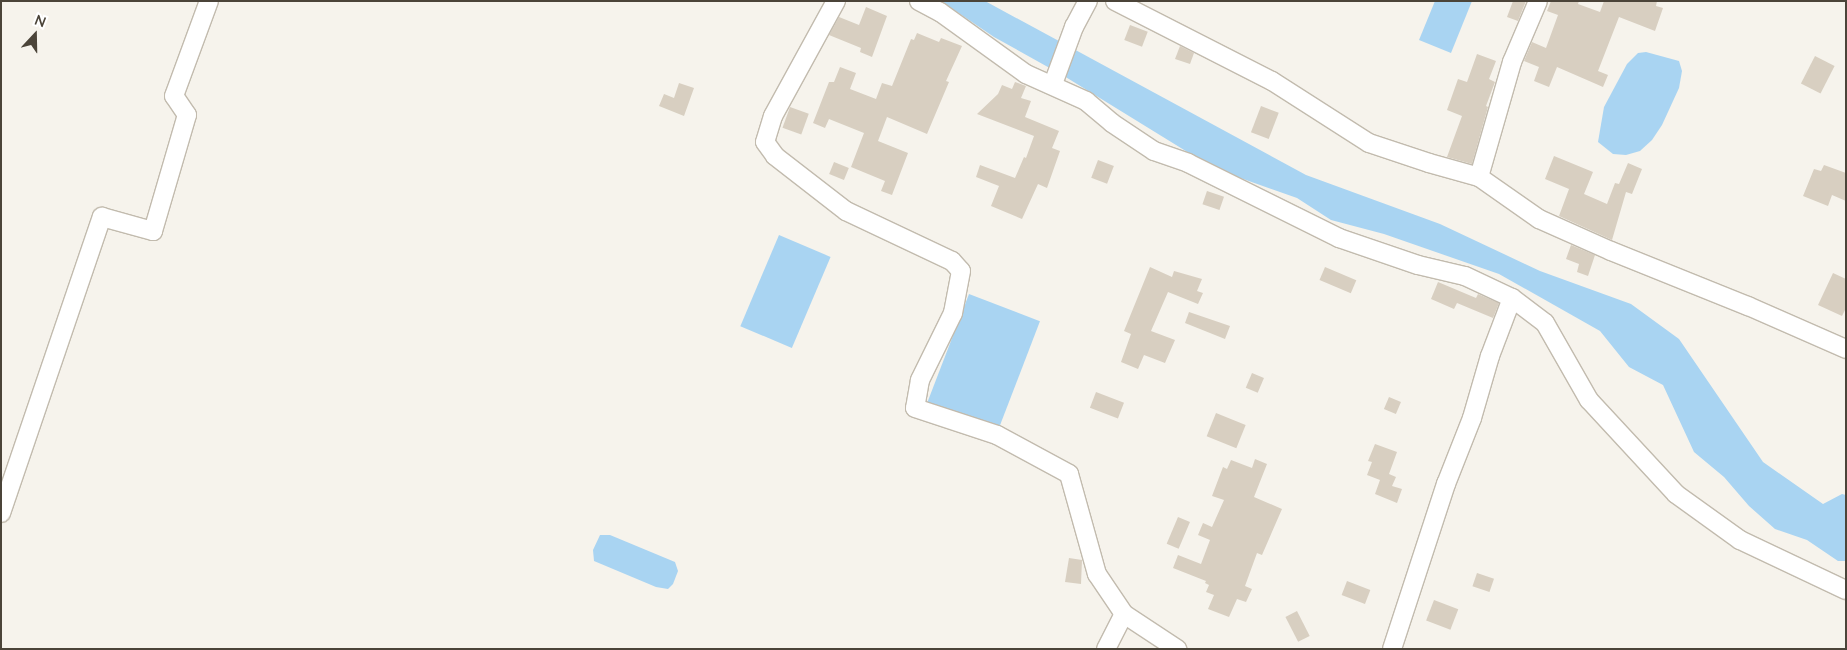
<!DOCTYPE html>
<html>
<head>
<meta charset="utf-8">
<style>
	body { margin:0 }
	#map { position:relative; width:1847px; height:650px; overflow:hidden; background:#f6f3ec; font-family:Lato,sans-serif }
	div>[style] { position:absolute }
	.water>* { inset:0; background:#a9d4f2; transform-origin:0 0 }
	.building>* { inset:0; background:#d8cfc1; transform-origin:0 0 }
	.roads { filter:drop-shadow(1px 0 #c2bbae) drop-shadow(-1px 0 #c2bbae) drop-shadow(0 1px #c2bbae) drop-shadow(0 -1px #c2bbae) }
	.street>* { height:18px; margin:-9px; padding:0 9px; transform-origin:9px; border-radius:9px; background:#fff }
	span { translate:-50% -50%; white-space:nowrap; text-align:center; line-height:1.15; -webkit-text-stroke:5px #fff; paint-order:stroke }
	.frame { position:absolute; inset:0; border:2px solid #4b4439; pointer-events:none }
	.north { position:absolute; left:10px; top:10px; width:50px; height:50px; -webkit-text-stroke:4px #fff; paint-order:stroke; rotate:21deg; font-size:14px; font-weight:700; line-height:20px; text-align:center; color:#4b4439 }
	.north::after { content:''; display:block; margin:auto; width:18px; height:22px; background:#4b4439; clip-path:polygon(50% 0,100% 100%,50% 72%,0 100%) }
</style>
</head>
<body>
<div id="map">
	<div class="water">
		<div style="clip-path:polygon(941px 1px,985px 1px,1306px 175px,1440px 224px,1540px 271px,1631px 304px,1679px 339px,1763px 462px,1823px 504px,1842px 494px,1846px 495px,1846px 561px,1838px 561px,1807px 540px,1775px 529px,1749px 506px,1724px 477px,1694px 452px,1663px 385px,1629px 367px,1600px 331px,1499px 274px,1384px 234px,1331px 220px,1297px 198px,1215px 169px,1064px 76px,994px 37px)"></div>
		<div style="clip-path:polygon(1435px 1px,1472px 1px,1451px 53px,1419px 40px)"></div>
		<div style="clip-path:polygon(1646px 52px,1679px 61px,1682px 71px,1679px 88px,1662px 125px,1652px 140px,1640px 151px,1626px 155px,1613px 154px,1598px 142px,1604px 107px,1627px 64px,1638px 53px)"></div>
		<div style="left:779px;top:235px;width:56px;height:99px;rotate:23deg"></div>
		<div style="left:969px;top:294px;width:76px;height:119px;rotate:21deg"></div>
		<div style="clip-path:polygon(600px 535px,610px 535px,675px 562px,678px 571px,673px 584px,668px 589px,656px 587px,594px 561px,593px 550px)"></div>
	</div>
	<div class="building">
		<div style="clip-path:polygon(1513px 1px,1526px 1px,1518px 21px,1507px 17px)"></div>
		<div style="clip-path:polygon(1551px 1px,1579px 1px,1578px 4px,1600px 12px,1604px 1px,1657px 1px,1656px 6px,1663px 8px,1655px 31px,1619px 17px,1598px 71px,1608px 75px,1603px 87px,1557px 67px,1549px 87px,1534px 81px,1539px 67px,1524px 61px,1532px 42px,1546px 48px,1558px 15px,1547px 11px)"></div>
		<div style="clip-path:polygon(866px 7px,887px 16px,872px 57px,860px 52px,861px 48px,829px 35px,839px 17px,859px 25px)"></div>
		<div style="left:1130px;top:25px;width:19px;height:16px;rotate:21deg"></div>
		<div style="clip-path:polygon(917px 33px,939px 42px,941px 38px,962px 46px,946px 81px,949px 82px,927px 134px,887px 117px,878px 141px,908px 153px,892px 195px,881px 191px,885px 181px,851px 167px,864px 133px,829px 119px,825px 128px,813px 123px,829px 82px,834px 82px,840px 67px,856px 73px,850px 89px,876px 99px,882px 83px,892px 86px,911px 39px,914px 40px)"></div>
		<div style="clip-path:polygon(1180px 46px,1194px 53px,1190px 64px,1175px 59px)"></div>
		<div style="clip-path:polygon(1477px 54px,1496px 61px,1489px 79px,1495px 82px,1486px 106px,1488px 107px,1472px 164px,1447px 157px,1462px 116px,1447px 110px,1458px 79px,1467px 82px)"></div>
		<div style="left:1815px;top:56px;width:22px;height:31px;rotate:27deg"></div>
		<div style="clip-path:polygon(1015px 82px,1026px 86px,1021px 98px,1031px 101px,1025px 117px,1059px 131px,1052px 148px,1060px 151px,1047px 188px,1038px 184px,1022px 219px,991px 206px,999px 186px,976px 177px,980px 165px,1015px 178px,1024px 157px,1026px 158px,1034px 136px,977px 114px,998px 94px,1002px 85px,1012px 89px)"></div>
		<div style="clip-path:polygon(679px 83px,694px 88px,684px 116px,659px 106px,664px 94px,674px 98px)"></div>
		<div style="left:1261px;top:106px;width:19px;height:28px;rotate:21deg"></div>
		<div style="left:790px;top:107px;width:20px;height:22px;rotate:20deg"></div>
		<div style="clip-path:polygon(1554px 156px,1593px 172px,1584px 194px,1607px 204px,1615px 183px,1619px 184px,1628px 163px,1642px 169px,1632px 194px,1626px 192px,1612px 240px,1559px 216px,1569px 189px,1545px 179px)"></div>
		<div style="left:1098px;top:160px;width:17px;height:19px;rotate:21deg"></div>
		<div style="left:834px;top:162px;width:16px;height:13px;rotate:22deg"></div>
		<div style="clip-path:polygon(1824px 165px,1846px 173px,1846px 201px,1832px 195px,1828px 206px,1803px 196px,1814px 169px,1821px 171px)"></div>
		<div style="left:1207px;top:191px;width:18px;height:14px;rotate:19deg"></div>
		<div style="clip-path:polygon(1571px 245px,1595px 255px,1588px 276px,1577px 272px,1579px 264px,1566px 259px)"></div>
		<div style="clip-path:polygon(1150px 267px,1172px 277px,1174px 271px,1202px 279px,1197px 291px,1203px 293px,1198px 304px,1168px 292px,1151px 331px,1175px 340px,1165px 363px,1144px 355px,1138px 369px,1121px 362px,1131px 334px,1124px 331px)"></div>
		<div style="left:1325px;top:267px;width:34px;height:14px;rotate:23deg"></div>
		<div style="clip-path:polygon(1833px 273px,1846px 279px,1846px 308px,1842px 316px,1818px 305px)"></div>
		<div style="clip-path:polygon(1438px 282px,1476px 298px,1478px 294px,1499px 303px,1493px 318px,1457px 303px,1454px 309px,1431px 299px)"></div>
		<div style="clip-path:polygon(1189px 312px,1230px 326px,1225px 339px,1185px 323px)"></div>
		<div style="left:1252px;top:373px;width:13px;height:16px;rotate:23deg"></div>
		<div style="left:1096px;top:392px;width:30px;height:17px;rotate:21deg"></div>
		<div style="left:1389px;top:397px;width:13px;height:13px;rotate:23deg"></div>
		<div style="left:1216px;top:413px;width:32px;height:25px;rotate:22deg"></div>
		<div style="clip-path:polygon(1375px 444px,1397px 452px,1389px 474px,1396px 477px,1392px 486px,1402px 489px,1397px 503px,1375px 494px,1380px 480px,1367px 475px,1372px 462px,1368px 461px)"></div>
		<div style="clip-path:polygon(1255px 459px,1267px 464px,1254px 497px,1282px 509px,1262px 555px,1257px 553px,1245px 586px,1252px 589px,1246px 602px,1237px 599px,1229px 617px,1208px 609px,1214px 595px,1206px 592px,1209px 585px,1205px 583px,1206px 581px,1173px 568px,1178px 555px,1201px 564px,1210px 540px,1198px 535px,1203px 523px,1212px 527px,1224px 500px,1212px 496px,1223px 467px,1227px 469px,1231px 460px,1252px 468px)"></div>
		<div style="left:1178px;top:517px;width:13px;height:29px;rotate:23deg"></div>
		<div style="clip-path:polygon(1069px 558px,1082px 560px,1081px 584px,1065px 582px)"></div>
		<div style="left:1477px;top:573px;width:18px;height:14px;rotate:19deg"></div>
		<div style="left:1347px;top:581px;width:25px;height:15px;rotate:21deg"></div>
		<div style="left:1434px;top:600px;width:26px;height:22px;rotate:21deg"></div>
		<div style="left:1297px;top:611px;width:28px;height:13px;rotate:63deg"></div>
	</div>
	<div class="roads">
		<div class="street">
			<div style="left:836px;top:1px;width:131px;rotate:118.7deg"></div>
			<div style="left:773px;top:116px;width:27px;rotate:107deg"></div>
			<div style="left:765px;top:142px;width:17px;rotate:54deg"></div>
			<div style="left:775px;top:156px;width:90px;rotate:37.8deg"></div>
			<div style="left:846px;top:211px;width:117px;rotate:25.3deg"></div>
			<div style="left:952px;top:261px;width:13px;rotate:48deg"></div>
			<div style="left:961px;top:271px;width:43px;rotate:100.8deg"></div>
			<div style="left:953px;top:313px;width:75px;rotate:116.2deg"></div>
			<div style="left:920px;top:380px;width:28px;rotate:100deg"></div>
			<div style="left:915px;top:408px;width:86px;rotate:18.2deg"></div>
			<div style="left:997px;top:435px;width:82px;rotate:28.4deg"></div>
			<div style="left:1069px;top:474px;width:104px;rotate:74.4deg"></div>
			<div style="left:1097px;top:574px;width:48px;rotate:56deg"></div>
			<div style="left:1124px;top:614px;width:64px;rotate:33.4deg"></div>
			<div style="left:919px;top:1px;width:24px;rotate:28deg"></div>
			<div style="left:940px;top:12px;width:106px;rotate:35.8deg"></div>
			<div style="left:1026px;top:74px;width:66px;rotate:24.2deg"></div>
			<div style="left:1086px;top:101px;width:34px;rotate:40deg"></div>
			<div style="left:1112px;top:123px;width:50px;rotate:33.7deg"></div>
			<div style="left:1154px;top:151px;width:36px;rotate:19deg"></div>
			<div style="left:1188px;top:163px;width:169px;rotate:26.4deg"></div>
			<div style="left:1339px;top:238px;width:83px;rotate:18.9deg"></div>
			<div style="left:1418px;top:265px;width:48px;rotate:13.2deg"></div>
			<div style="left:1465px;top:276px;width:52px;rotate:25.1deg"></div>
			<div style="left:1512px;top:298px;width:41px;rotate:37.1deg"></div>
			<div style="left:1545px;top:323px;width:89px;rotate:60.3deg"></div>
			<div style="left:1589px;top:400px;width:128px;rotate:47.2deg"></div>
			<div style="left:1676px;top:494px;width:79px;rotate:35.7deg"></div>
			<div style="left:1740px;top:540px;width:117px;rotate:25.3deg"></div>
			<div style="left:1115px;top:1px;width:176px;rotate:27deg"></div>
			<div style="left:1272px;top:81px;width:115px;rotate:32.6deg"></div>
			<div style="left:1369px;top:143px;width:63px;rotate:18.4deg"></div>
			<div style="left:1429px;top:163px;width:52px;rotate:15.6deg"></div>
			<div style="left:1479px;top:177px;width:73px;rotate:35deg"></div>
			<div style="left:1539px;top:219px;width:79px;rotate:24deg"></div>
			<div style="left:1611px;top:251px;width:148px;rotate:21.9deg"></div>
			<div style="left:1748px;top:306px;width:107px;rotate:23.7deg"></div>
			<div style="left:1053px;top:84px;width:61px;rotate:-69.8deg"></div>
			<div style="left:1074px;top:27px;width:30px;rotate:-62deg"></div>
			<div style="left:1479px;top:177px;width:120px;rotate:-74deg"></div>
			<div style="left:1512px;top:62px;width:66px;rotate:-66.9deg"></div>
			<div style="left:1px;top:513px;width:313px;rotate:-71.2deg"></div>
			<div style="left:102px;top:217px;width:53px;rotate:15.4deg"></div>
			<div style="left:153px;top:231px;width:121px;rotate:-73.7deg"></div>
			<div style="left:187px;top:115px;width:23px;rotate:-124deg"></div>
			<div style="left:174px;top:96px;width:101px;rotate:-69.8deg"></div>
			<div style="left:1106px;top:649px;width:39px;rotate:-63deg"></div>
			<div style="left:1392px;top:649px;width:174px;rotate:-71.9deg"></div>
			<div style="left:1446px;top:484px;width:71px;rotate:-68.5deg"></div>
			<div style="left:1472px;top:418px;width:65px;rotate:-73.8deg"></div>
			<div style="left:1490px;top:356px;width:62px;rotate:-69.2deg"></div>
		</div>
	</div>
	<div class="frame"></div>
	<div class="north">N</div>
</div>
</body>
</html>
